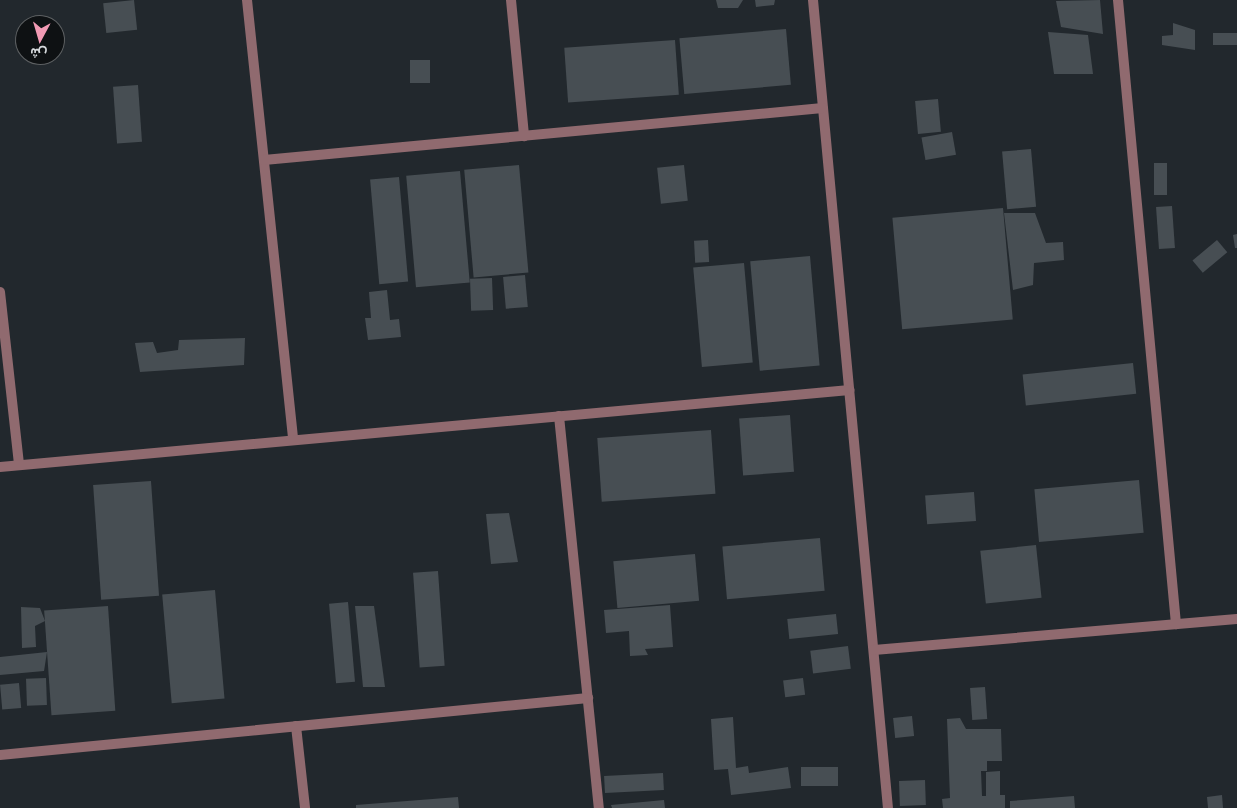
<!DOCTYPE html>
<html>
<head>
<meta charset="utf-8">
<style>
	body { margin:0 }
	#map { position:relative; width:1237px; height:808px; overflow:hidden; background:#22282d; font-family:"PT Sans Narrow",Vazirmatn,sans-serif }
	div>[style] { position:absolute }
	.building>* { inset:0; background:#474e53; transform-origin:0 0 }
	.street>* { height:10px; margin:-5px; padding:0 5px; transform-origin:5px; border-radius:5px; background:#906a6f }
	span { translate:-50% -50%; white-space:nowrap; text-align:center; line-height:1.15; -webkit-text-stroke:4px #0e1113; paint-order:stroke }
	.north { position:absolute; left:15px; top:15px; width:50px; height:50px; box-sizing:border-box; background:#0e1113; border:1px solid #5e6163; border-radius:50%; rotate:186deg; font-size:14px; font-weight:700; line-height:20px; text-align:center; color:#d5d9dc }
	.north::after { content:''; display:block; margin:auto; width:18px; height:22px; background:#f19ab4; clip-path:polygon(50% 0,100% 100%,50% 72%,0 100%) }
</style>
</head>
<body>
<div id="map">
	<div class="building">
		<div style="left:134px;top:0;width:30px;height:31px;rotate:84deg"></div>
		<div style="clip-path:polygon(716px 0,743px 0,738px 8px,718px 8px)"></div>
		<div style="clip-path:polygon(755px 0,775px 0,774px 5px,756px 7px)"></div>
		<div style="clip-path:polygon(1100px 0,1103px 34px,1061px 27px,1056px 1px)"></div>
		<div style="clip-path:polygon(1173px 23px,1195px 30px,1195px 50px,1162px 45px,1162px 36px,1173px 35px)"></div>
		<div style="left:786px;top:29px;width:56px;height:107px;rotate:85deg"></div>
		<div style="clip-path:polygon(1048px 32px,1088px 35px,1093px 74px,1054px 74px)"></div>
		<div style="left:1213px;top:33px;width:24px;height:12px"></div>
		<div style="left:675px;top:40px;width:55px;height:111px;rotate:86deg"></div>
		<div style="left:410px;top:60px;width:20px;height:23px"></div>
		<div style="left:138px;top:85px;width:57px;height:25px;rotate:86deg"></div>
		<div style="left:938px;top:99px;width:33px;height:23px;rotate:85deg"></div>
		<div style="left:952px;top:132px;width:23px;height:31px;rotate:80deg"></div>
		<div style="left:1031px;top:149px;width:58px;height:29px;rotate:85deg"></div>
		<div style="left:1167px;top:163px;width:32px;height:13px;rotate:90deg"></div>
		<div style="left:519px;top:165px;width:108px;height:55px;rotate:85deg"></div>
		<div style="left:684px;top:165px;width:36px;height:27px;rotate:84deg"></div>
		<div style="left:460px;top:171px;width:112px;height:54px;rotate:85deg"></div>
		<div style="left:399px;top:177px;width:105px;height:29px;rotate:85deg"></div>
		<div style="left:1172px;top:206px;width:42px;height:16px;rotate:86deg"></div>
		<div style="left:1003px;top:208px;width:112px;height:111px;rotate:85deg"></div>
		<div style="clip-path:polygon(1004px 213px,1035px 213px,1046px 243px,1063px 242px,1064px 260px,1034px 263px,1033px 285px,1013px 290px)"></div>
		<div style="clip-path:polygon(1237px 234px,1237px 248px,1235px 248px,1233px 235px)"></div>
		<div style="left:708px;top:240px;width:22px;height:14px;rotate:87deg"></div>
		<div style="left:1217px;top:240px;width:16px;height:32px;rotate:50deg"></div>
		<div style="left:810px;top:256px;width:110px;height:60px;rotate:85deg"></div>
		<div style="left:744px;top:263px;width:100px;height:51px;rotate:85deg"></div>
		<div style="left:525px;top:275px;width:32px;height:22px;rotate:85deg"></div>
		<div style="left:492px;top:278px;width:32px;height:22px;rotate:88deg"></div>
		<div style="clip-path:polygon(387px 290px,390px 320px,399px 319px,401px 337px,368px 340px,365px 318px,371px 318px,369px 292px)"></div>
		<div style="clip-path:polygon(245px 338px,244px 365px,140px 372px,135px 343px,153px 342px,157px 353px,178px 350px,179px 340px)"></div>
		<div style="left:1133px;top:363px;width:31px;height:111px;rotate:84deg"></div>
		<div style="left:790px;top:415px;width:57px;height:51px;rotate:86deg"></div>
		<div style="left:711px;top:430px;width:64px;height:114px;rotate:86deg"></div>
		<div style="left:1139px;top:480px;width:53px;height:105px;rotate:85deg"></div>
		<div style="left:151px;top:481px;width:115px;height:58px;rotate:86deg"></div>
		<div style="left:974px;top:492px;width:29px;height:49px;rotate:86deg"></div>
		<div style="clip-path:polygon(509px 513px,518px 562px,491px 564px,486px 514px)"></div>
		<div style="left:820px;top:538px;width:53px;height:98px;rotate:85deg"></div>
		<div style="left:1036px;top:545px;width:53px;height:56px;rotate:84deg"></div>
		<div style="left:695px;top:554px;width:47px;height:82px;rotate:85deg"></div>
		<div style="left:438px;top:571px;width:95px;height:25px;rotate:86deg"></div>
		<div style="left:215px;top:590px;width:109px;height:53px;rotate:85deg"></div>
		<div style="left:348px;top:602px;width:80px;height:19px;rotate:85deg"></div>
		<div style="clip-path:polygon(670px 605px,673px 647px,645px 649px,648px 655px,630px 656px,629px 631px,606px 633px,604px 610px)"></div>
		<div style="left:108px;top:606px;width:105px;height:64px;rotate:86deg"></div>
		<div style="clip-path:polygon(355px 606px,374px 606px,385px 687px,363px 687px)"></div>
		<div style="clip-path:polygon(21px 607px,40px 608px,45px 621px,35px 626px,36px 647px,22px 648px)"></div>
		<div style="left:836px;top:614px;width:20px;height:49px;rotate:84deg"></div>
		<div style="left:848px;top:646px;width:23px;height:38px;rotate:83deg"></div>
		<div style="clip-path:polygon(47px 652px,44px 671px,0 675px,0 657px)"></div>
		<div style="left:46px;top:678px;width:27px;height:20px;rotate:88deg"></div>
		<div style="left:803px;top:678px;width:17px;height:20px;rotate:83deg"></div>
		<div style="left:19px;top:683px;width:25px;height:19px;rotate:85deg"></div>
		<div style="left:985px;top:687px;width:32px;height:15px;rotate:86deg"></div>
		<div style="left:912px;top:716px;width:20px;height:19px;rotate:84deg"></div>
		<div style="clip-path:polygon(733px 717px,736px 768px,748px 766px,749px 773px,788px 767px,791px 788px,731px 795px,728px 769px,714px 770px,711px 719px)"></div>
		<div style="clip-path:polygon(960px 718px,966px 729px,1001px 729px,1002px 761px,987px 761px,987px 771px,981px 771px,982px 796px,986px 796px,986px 772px,1000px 771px,1000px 795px,1005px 795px,1005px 808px,943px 808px,942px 799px,950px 798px,947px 719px)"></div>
		<div style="left:838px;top:767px;width:19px;height:37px;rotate:90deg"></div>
		<div style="left:663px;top:773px;width:17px;height:59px;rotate:87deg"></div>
		<div style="left:925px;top:780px;width:25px;height:26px;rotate:88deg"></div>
		<div style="clip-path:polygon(1222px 795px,1223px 808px,1208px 808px,1207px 797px)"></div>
		<div style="clip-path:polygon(1074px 796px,1075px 808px,1010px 808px,1010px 801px)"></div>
		<div style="clip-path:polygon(458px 797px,459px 808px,356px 808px,356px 805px)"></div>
		<div style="clip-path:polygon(664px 800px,665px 808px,612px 808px,611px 805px)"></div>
	</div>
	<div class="street">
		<div style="left:247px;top:0;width:442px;rotate:84deg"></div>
		<div style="left:511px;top:0;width:137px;rotate:84.5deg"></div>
		<div style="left:813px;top:0;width:811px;rotate:84.7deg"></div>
		<div style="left:1118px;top:0;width:627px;rotate:84.69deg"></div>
		<div style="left:264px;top:160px;width:561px;rotate:-5.31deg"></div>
		<div style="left:0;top:292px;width:174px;rotate:83.7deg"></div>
		<div style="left:559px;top:416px;width:394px;rotate:84.2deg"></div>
		<div style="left:0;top:467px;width:853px;rotate:-5.18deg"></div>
		<div style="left:874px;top:650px;width:364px;rotate:-4.9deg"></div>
		<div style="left:296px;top:726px;width:82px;rotate:83.7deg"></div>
		<div style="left:0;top:755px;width:591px;rotate:-5.54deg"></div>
	</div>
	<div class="north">ش</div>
</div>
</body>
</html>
